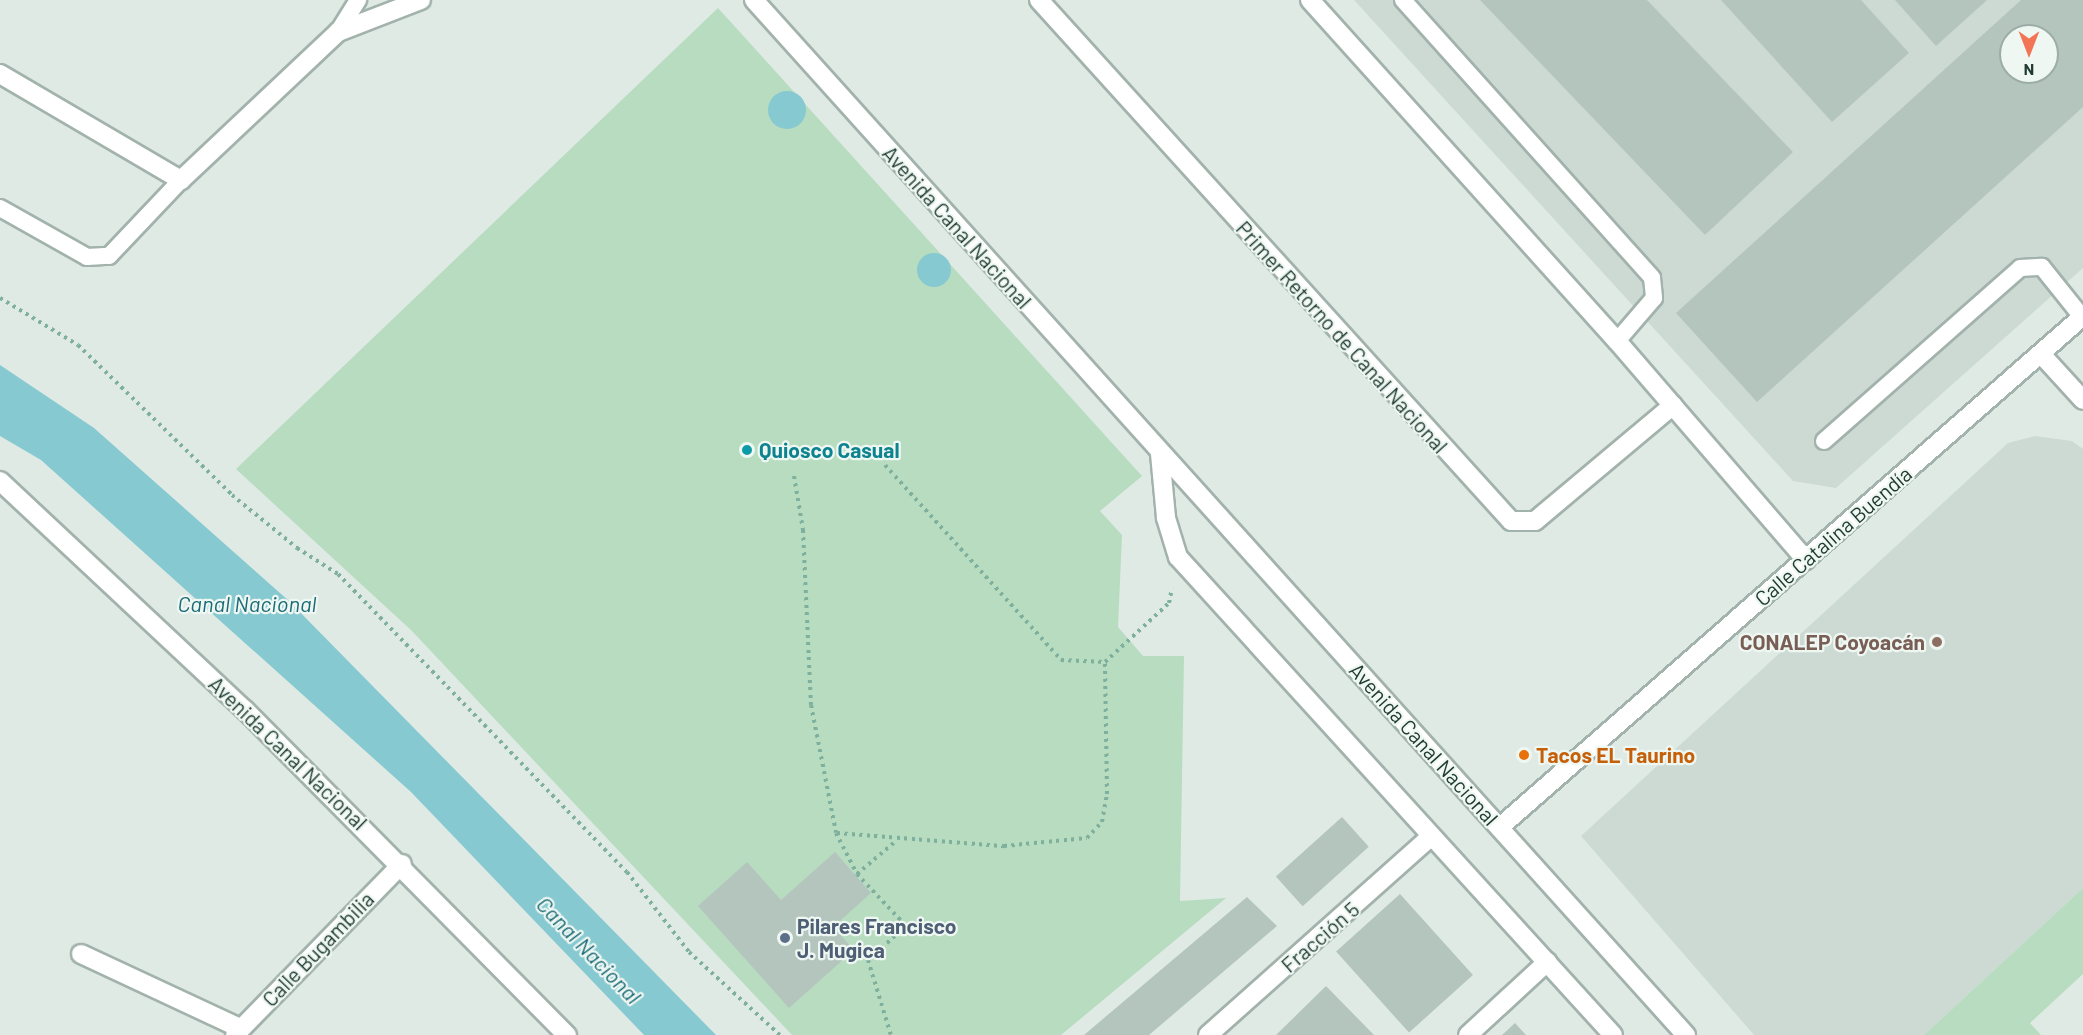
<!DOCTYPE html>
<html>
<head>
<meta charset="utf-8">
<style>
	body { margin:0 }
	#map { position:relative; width:2083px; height:1035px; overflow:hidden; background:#dfeae5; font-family:Barlow,sans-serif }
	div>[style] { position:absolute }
	.built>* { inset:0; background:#cddad4 }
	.green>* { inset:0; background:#b7dcbf }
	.water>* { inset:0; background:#86c9d1 }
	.round { border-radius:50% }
	.building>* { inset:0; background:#b4c5be; transform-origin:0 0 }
	.path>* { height:4px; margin-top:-2px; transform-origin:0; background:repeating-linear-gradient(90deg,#7faf9d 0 3px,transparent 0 7.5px) }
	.roads { filter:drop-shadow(2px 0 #a2b2ac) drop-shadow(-2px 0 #a2b2ac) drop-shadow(0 2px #a2b2ac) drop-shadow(0 -2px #a2b2ac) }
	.service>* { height:16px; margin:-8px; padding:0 8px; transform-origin:8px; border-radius:8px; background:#fff }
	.minor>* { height:18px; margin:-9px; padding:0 9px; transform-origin:9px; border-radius:9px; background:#fff }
	.tertiary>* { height:18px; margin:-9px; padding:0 9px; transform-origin:9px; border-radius:9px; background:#fff }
	.dots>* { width:16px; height:16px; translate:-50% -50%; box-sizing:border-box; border:3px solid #eff7f3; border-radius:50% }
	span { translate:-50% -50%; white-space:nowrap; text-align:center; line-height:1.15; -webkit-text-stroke:4.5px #eff7f3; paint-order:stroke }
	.street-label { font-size:21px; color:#203b32 }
	.culture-label { font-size:21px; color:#0d838f; font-weight:700 }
	.left { translate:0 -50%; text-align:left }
	.education-label { font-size:21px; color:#785e54; font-weight:700 }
	.right { translate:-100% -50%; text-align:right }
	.food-label { font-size:21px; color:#c56008; font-weight:700 }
	.service-label { font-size:21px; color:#4e5e75; font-weight:700 }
	.water-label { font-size:22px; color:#1a6b77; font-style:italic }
	.north { position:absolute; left:1999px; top:24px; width:60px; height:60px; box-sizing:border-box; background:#eff7f3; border:2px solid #9caca6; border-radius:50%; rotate:180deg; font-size:16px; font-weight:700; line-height:24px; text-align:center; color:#203b32 }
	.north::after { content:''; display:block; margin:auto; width:21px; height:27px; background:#f37454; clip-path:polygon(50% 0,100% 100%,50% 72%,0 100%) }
</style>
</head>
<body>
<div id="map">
	<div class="built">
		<div style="clip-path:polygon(evenodd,1354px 0,2083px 0,2083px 268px,1836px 488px,1793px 481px,1354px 0,2011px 36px,2047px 36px,2047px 72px,2011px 72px,2011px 36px)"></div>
		<div style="clip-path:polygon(2035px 436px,2072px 441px,2083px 449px,2083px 888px,1924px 1035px,1754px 1035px,1581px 836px,2008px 443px)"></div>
	</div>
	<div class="green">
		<div style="clip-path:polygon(718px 8px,1142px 476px,1100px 511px,1122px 535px,1118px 627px,1143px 656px,1184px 656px,1180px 901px,1226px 898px,1061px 1035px,792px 1035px,412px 631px,236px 469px)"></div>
		<div style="clip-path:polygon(2083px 888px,2083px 974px,2030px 1023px,2041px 1035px,1924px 1035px)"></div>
	</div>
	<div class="water">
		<div class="round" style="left:768px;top:91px;width:38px;height:38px"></div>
		<div class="round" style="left:917px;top:253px;width:34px;height:34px"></div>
		<div style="clip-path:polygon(0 365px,94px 428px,289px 601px,716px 1035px,644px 1035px,411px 792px,41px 460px,0 436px)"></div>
	</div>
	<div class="building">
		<div style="clip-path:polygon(1480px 0,1647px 0,1793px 152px,1705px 235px)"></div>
		<div style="clip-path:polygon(1721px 0,1861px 0,1909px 53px,1832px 122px)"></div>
		<div style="clip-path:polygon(1895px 0,1987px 0,1936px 46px)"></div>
		<div style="clip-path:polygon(evenodd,2021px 0,2083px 0,2083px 107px,1757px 402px,1676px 313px,2021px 0,2011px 36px,2047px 36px,2047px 72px,2011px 72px,2011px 36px)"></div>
		<div style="left:1342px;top:817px;width:40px;height:89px;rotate:48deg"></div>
		<div style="clip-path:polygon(835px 852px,871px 893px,833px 927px,854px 950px,789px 1008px,698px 906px,747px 862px,781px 900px)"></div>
		<div style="left:1400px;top:894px;width:109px;height:86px;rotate:48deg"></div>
		<div style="clip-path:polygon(1247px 897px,1277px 926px,1149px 1035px,1084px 1035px)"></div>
		<div style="clip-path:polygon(1326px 986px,1374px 1035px,1276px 1035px)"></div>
		<div style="clip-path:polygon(1515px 1023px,1526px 1035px,1502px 1035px)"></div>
	</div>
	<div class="path">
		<div style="left:0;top:298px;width:91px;rotate:31.1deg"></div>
		<div style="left:78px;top:345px;width:215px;rotate:44.2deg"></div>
		<div style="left:232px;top:495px;width:84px;rotate:39.2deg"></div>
		<div style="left:297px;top:548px;width:49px;rotate:32.4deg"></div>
		<div style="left:338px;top:574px;width:415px;rotate:45.9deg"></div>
		<div style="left:627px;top:872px;width:101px;rotate:52.2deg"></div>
		<div style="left:689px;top:952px;width:123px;rotate:42.4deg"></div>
		<div style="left:885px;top:465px;width:263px;rotate:47.9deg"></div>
		<div style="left:1061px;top:660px;width:44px;rotate:2.6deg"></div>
		<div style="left:794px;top:476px;width:55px;rotate:80.5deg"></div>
		<div style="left:803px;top:530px;width:175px;rotate:87.4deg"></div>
		<div style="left:811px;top:705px;width:130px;rotate:78.9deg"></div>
		<div style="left:836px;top:833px;width:46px;rotate:62.9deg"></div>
		<div style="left:857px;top:874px;width:71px;rotate:46.7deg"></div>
		<div style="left:906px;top:926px;width:51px;rotate:138.2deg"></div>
		<div style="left:868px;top:960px;width:78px;rotate:73deg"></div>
		<div style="left:837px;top:833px;width:168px;rotate:4.5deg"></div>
		<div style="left:1004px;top:846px;width:83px;rotate:-5.5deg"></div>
		<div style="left:1087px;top:838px;width:22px;rotate:-47deg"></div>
		<div style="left:1102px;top:822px;width:28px;rotate:-80deg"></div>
		<div style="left:1107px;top:794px;width:132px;rotate:-90.9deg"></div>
		<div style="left:1105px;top:662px;width:87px;rotate:-42.7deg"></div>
		<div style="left:1169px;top:603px;width:15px;rotate:-79deg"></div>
		<div style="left:857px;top:874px;width:51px;rotate:-40.2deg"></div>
	</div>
	<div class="roads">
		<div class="service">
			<div style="left:1403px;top:0;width:373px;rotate:48.1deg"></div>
			<div style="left:1652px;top:278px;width:20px;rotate:84deg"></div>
			<div style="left:1654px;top:298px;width:57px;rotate:130.7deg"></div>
			<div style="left:338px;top:32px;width:38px;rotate:-58deg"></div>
			<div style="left:0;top:208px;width:100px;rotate:29.4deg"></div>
			<div style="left:87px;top:257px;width:22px;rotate:-3deg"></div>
			<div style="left:109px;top:256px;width:105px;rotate:-46.5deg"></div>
			<div style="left:1824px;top:441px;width:261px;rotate:-41.4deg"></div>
			<div style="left:2020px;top:268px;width:22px;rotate:-3deg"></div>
			<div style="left:2042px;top:267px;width:64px;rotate:51.3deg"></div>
		</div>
		<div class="minor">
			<div style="left:1039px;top:0;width:703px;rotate:47.82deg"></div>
			<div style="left:1511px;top:521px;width:24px"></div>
			<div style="left:1535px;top:521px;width:180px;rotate:-40deg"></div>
			<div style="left:1310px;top:0;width:459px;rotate:48deg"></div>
			<div style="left:1617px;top:341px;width:289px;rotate:49.2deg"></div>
			<div style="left:0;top:74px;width:210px;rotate:30.4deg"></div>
			<div style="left:181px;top:180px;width:216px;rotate:-43.3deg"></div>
			<div style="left:338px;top:32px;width:89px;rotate:-21.1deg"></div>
			<div style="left:2041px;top:354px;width:62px;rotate:47.6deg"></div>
			<div style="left:1160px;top:454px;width:64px;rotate:84.6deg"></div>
			<div style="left:1166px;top:518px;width:41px;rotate:72.9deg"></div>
			<div style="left:1178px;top:557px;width:646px;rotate:47.7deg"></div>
			<div style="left:81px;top:954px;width:175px;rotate:25deg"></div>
			<div style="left:235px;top:1035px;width:239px;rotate:-45.7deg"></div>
			<div style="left:1208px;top:1035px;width:297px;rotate:-41.7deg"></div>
			<div style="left:1468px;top:1035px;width:108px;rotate:-42.7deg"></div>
		</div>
		<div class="tertiary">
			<div style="left:754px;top:0;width:1393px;rotate:48deg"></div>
			<div style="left:0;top:481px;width:335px;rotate:43.1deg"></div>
			<div style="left:245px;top:710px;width:458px;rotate:45.3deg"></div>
			<div style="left:1500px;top:827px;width:775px;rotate:-41.23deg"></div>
		</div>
	</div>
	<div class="dots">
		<div style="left:747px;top:450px;background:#0f9aa8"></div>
		<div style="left:1937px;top:642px;background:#8d6e63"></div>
		<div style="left:1524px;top:755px;background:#e8710a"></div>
		<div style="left:785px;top:938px;background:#5c6f8a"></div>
	</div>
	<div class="street-label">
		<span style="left:957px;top:227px;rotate:48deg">Avenida Canal Nacional</span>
		<span style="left:1342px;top:337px;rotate:48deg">Primer Retorno de Canal Nacional</span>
		<span style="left:1833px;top:536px;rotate:-41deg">Calle Catalina Buendía</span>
		<span style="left:1424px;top:744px;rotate:48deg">Avenida Canal Nacional</span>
		<span style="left:288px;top:753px;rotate:44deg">Avenida Canal Nacional</span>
		<span style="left:1320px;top:937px;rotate:-41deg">Fracción 5</span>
		<span style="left:318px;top:949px;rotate:-46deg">Calle Bugambilia</span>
	</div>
	<div class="culture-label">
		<span class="left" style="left:759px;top:450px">Quiosco Casual</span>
	</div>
	<div class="education-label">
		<span class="right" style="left:1925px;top:642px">CONALEP Coyoacán</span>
	</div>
	<div class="food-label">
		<span class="left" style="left:1536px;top:755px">Tacos EL Taurino</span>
	</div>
	<div class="service-label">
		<span class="left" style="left:797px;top:938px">Pilares Francisco<br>J. Mugica</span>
	</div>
	<div class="water-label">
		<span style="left:247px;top:604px">Canal Nacional</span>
		<span style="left:589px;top:950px;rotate:46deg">Canal Nacional</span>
	</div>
	<div class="north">N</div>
</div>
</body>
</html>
